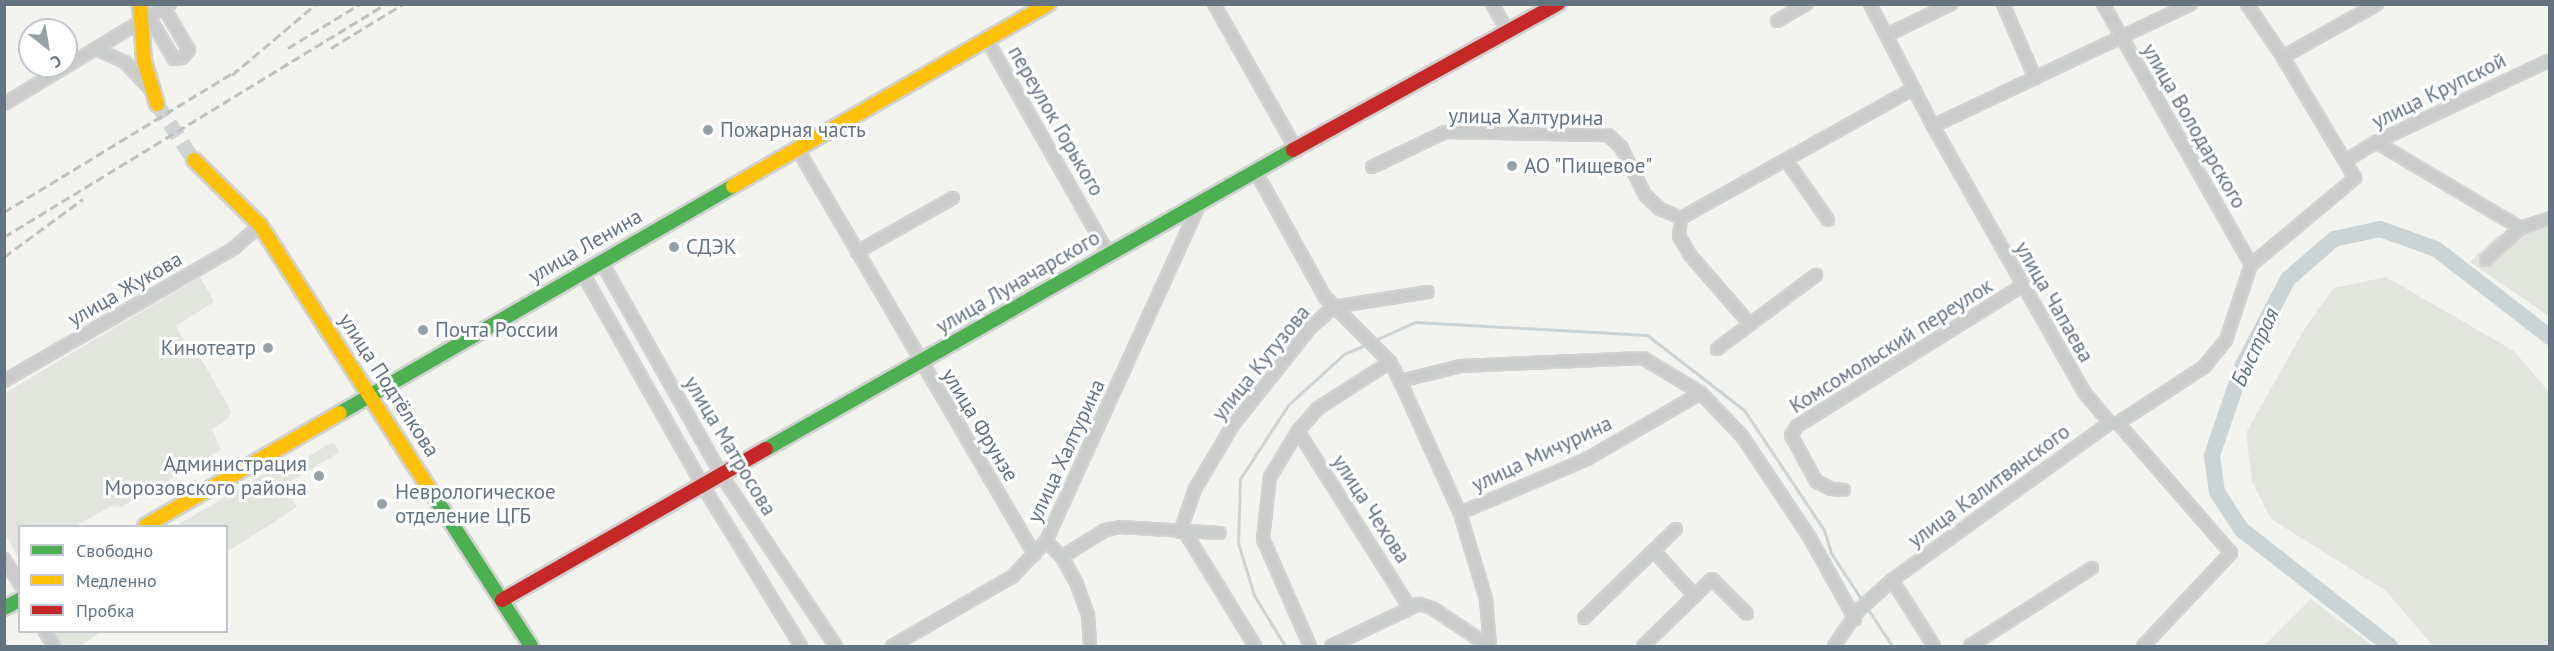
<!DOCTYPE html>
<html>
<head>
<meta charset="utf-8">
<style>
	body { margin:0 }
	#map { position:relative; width:2554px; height:651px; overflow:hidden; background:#f3f3f0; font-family:"PT Sans",sans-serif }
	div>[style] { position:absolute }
	.green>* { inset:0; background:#e2e5de }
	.stream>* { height:3px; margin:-1.5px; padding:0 1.5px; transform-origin:1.5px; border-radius:1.5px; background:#cbd3d5 }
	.river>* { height:16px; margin:-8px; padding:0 8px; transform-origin:8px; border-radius:8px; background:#cbd3d5 }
	.secondary-tunnel>* { height:15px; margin-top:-7.5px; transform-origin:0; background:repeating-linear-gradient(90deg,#cfd3d4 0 15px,transparent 0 23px) }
	.roads { filter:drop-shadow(2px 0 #d0d1d1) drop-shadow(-2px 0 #d0d1d1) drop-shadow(0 2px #d0d1d1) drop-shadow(0 -2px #d0d1d1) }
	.street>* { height:10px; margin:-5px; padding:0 5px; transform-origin:5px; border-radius:5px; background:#cacbcb }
	.fast>* { height:14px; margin:-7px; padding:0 7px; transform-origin:7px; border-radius:7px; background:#4caf50 }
	.slow>* { height:14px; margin:-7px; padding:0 7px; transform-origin:7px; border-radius:7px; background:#ffc107 }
	.jam>* { height:14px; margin:-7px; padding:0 7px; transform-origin:7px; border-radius:7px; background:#c62828 }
	.rail>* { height:3px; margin-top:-1.5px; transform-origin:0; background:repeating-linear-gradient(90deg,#bfc0c0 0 9px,transparent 0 13.5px) }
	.dots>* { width:16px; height:16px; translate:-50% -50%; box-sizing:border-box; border:3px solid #fff; border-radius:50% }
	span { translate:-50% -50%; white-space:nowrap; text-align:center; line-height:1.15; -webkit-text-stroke:6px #fff; paint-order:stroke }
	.street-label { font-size:21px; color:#637380 }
	.poi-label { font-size:21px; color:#637380 }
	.left { translate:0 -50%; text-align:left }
	.right { translate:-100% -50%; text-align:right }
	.water-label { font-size:22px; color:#5f757e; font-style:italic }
	.frame { position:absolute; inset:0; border:6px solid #637380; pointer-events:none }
	.legend { position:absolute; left:18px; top:525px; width:210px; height:108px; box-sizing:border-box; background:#fff; border:2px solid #c1c7cc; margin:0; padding:8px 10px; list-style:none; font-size:18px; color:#637380 }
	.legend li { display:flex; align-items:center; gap:12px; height:30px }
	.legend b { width:30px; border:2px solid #c1c7cc }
	.north { position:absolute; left:18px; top:18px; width:60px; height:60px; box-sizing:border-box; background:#fff; border:2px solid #c1c7cc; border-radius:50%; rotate:149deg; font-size:16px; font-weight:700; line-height:24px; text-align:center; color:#637380 }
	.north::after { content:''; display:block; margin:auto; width:21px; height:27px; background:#95a0a7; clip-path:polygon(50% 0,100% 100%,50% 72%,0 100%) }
</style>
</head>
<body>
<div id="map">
	<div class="green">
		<div style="clip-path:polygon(2549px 212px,2549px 316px,2470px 262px,2497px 236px)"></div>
		<div style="clip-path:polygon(200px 277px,214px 302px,176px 326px,190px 351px,195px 348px,231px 411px,228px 419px,212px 429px,221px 450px,122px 507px,111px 506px,75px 526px,20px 526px,19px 559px,5px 534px,5px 393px)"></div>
		<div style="clip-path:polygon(2386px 277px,2514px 351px,2549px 392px,2549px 646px,2433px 646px,2386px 591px,2271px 519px,2252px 481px,2246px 433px,2305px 328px,2334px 288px)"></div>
		<div style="clip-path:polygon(333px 442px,340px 452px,284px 485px,297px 507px,227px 552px,226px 526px,176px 526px,269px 471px,284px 470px)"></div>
		<div style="clip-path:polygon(2311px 599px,2373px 646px,2264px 646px)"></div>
		<div style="clip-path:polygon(51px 632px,100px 632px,81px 646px,60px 646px)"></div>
	</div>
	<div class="stream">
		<div style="left:1373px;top:341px;width:46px;rotate:-24.3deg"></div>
		<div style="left:1415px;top:322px;width:232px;rotate:3.2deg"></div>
		<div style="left:1647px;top:335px;width:123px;rotate:37.7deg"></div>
		<div style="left:1744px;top:410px;width:144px;rotate:56.3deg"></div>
		<div style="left:1824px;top:530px;width:24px;rotate:73deg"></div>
		<div style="left:1831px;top:553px;width:111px;rotate:56.7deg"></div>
		<div style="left:1285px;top:646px;width:60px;rotate:-121.3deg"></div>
		<div style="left:1254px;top:595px;width:54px;rotate:-107.1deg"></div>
		<div style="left:1238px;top:543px;width:64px;rotate:-88.2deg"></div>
		<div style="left:1240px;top:479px;width:88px;rotate:-57deg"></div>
		<div style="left:1288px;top:405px;width:76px;rotate:-42.3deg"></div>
		<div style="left:1344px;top:354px;width:25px;rotate:-23deg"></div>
	</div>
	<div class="river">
		<div style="left:2390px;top:646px;width:189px;rotate:-141.9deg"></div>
		<div style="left:2241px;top:529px;width:44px;rotate:-123deg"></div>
		<div style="left:2217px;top:492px;width:37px;rotate:-98deg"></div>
		<div style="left:2212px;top:455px;width:95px;rotate:-71deg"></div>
		<div style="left:2243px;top:365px;width:97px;rotate:-62.4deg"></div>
		<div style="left:2288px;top:279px;width:61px;rotate:-41deg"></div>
		<div style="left:2334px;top:239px;width:47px;rotate:-12.3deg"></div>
		<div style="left:2380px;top:229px;width:59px;rotate:19.7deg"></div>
		<div style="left:2436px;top:249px;width:144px;rotate:37.7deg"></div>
	</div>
	<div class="secondary-tunnel">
		<div style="left:157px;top:104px;width:67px;rotate:56.5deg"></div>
	</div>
	<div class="roads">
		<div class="street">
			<div style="left:1214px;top:4px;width:169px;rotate:60.5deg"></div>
			<div style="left:1492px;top:4px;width:32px;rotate:60deg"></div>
			<div style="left:1870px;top:4px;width:137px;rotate:62.7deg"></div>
			<div style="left:1933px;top:126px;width:306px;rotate:60.4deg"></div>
			<div style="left:2084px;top:392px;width:40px;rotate:50deg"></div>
			<div style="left:2110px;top:423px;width:8px"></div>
			<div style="left:2118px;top:423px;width:172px;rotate:49deg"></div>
			<div style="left:2231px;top:553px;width:128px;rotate:133.4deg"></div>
			<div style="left:2003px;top:4px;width:81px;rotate:66.6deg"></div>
			<div style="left:2103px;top:4px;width:300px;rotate:60.4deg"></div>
			<div style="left:149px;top:17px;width:49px;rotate:59.2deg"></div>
			<div style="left:174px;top:59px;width:8px;rotate:-7deg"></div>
			<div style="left:182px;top:58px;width:11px;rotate:-49deg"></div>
			<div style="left:189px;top:50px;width:49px;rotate:-120.8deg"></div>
			<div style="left:1777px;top:21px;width:34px;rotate:-30deg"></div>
			<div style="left:1887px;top:35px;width:71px;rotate:-25.8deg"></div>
			<div style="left:987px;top:40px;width:245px;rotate:60.4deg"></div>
			<div style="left:98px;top:50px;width:30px;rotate:24deg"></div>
			<div style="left:125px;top:62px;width:35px;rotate:47deg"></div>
			<div style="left:2283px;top:57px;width:108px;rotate:-29.4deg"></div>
			<div style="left:4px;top:104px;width:194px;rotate:-31.1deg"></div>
			<div style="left:1933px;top:126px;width:285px;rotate:-25.3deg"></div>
			<div style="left:2376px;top:142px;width:168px;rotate:30.8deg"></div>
			<div style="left:797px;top:148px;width:471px;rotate:59.7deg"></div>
			<div style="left:1786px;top:160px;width:73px;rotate:55deg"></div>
			<div style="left:2347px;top:160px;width:34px;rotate:-32deg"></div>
			<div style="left:2376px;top:142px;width:192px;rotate:-25.2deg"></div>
			<div style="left:1372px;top:167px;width:81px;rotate:-25.6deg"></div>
			<div style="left:1445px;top:132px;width:163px;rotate:1.1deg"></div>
			<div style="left:1608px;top:135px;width:18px;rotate:43deg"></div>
			<div style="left:1621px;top:147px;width:54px;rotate:63.4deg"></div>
			<div style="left:1645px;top:195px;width:21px;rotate:43deg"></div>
			<div style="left:1660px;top:209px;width:23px;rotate:23deg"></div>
			<div style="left:1257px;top:174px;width:141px;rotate:61.1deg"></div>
			<div style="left:1325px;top:297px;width:92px;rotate:45deg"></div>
			<div style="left:1390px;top:362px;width:21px;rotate:62deg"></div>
			<div style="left:1400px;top:381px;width:145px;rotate:65.6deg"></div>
			<div style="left:1460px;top:513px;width:90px;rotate:73.2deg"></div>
			<div style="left:1486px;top:599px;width:47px;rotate:85.1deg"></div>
			<div style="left:1681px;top:218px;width:265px;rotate:-29.1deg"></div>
			<div style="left:1681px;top:218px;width:18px;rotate:96deg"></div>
			<div style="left:1679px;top:236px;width:22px;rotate:60deg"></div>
			<div style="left:1690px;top:255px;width:91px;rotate:49deg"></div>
			<div style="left:857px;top:252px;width:110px;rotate:-29.4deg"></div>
			<div style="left:2486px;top:260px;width:47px;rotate:-43.3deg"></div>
			<div style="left:2520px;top:228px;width:32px;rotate:-18deg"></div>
			<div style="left:601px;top:261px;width:247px;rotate:60.6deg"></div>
			<div style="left:722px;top:476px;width:205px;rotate:56.2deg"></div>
			<div style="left:582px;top:272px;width:246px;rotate:60.5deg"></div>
			<div style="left:703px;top:486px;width:188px;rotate:58.5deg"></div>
			<div style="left:1717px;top:349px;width:124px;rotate:-36.8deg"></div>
			<div style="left:4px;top:381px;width:266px;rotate:-30deg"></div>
			<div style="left:234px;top:248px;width:35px;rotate:-41deg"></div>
			<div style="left:1400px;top:381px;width:63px;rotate:-13.8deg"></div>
			<div style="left:1461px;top:366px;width:182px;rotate:-2.5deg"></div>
			<div style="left:1643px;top:358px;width:68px;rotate:31.1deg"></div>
			<div style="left:1701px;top:393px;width:59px;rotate:46.4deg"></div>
			<div style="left:1742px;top:436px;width:123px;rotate:56.3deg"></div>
			<div style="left:1810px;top:538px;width:93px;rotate:60.9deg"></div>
			<div style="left:2118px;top:423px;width:103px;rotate:-33.1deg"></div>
			<div style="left:2204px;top:367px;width:35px;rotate:-51deg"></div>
			<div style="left:2226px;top:340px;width:79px;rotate:-71.6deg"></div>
			<div style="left:2251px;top:265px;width:136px;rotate:-39.9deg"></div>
			<div style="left:2355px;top:178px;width:141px;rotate:-120.8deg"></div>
			<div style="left:2283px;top:57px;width:64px;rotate:-124.2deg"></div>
			<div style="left:1298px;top:431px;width:209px;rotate:57.7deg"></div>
			<div style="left:1844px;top:490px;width:13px;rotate:-176deg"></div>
			<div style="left:1831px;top:489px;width:17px;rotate:-152deg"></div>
			<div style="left:1816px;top:481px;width:52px;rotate:-118.5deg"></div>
			<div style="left:1791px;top:435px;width:11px;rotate:-56deg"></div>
			<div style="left:1797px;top:426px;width:265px;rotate:-31.9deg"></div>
			<div style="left:1460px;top:513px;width:138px;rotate:-23deg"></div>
			<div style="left:1587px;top:459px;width:132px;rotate:-30.1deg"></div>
			<div style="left:1180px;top:532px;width:46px;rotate:-70.8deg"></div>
			<div style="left:1195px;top:489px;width:74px;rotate:-59.3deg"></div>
			<div style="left:1233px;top:425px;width:125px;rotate:-51.5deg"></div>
			<div style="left:1311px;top:327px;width:30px;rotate:-42deg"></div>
			<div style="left:1333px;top:307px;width:96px;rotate:-9deg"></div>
			<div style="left:1185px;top:532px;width:134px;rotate:58.4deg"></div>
			<div style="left:1046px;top:541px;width:23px;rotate:45deg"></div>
			<div style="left:1062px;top:557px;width:29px;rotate:61deg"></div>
			<div style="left:1076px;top:582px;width:35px;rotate:70deg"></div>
			<div style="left:1088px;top:615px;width:31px;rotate:86deg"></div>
			<div style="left:1654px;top:551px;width:61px;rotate:47.7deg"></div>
			<div style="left:1062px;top:557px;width:51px;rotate:-32.1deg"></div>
			<div style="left:1105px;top:530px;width:15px;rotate:-11deg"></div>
			<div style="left:1120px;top:527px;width:100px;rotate:3.4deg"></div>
			<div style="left:4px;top:559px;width:30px;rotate:57deg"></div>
			<div style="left:1892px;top:580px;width:78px;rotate:57.5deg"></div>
			<div style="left:1584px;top:618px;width:128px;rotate:-44.1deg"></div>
			<div style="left:45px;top:632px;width:17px;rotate:57deg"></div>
			<div style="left:892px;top:646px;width:140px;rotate:-30deg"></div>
			<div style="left:1013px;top:576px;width:48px;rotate:-46.7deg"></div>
			<div style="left:1046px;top:541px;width:369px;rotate:-65.5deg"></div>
			<div style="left:1310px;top:646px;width:117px;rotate:-113.7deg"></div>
			<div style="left:1263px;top:539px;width:62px;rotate:-83.6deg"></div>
			<div style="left:1270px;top:477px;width:54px;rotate:-58.7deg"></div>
			<div style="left:1298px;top:431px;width:29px;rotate:-49deg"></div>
			<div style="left:1317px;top:409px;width:87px;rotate:-32.8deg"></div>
			<div style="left:1331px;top:646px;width:98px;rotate:-25.5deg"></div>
			<div style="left:1419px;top:604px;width:14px;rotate:17deg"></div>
			<div style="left:1432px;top:608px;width:69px;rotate:33.7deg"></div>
			<div style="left:1643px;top:646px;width:96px;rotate:-44.2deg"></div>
			<div style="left:1712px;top:579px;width:49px;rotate:45deg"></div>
			<div style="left:1834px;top:646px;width:42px;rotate:-55.6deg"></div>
			<div style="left:1858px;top:611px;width:46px;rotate:-42.4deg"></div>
			<div style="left:1892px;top:580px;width:269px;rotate:-35.8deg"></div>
			<div style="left:1970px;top:646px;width:145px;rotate:-32.6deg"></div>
		</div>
		<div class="fast">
			<div style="left:340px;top:413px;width:454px;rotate:-30deg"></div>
			<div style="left:766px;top:449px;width:606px;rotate:-29.57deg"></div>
			<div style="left:432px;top:493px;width:182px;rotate:57.1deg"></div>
			<div style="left:4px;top:608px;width:18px;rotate:-27deg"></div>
		</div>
		<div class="slow">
			<div style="left:140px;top:4px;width:57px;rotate:86deg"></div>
			<div style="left:144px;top:61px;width:45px;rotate:73.2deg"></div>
			<div style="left:194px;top:160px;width:93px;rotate:44.6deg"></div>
			<div style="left:260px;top:225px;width:318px;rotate:57.3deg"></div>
			<div style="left:733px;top:186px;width:364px;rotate:-30deg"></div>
			<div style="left:145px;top:526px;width:225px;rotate:-30.1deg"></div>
		</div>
		<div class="jam">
			<div style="left:1293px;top:150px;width:303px;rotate:-28.9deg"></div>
			<div style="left:502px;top:600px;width:304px;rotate:-29.8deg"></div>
		</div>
	</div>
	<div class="rail">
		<div style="left:288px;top:48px;width:84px;rotate:-31.4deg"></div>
		<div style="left:331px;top:48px;width:84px;rotate:-31.4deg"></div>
		<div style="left:232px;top:75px;width:110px;rotate:-40.2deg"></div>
		<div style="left:4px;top:212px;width:274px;rotate:-31.3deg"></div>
		<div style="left:4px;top:237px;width:447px;rotate:-31.4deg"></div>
		<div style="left:4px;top:257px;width:98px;rotate:-36.3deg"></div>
	</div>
	<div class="dots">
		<div style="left:708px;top:130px;background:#95a0a7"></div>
		<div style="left:1512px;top:166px;background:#95a0a7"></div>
		<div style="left:674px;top:247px;background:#95a0a7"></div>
		<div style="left:423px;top:330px;background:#95a0a7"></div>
		<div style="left:268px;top:348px;background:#95a0a7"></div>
		<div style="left:319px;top:476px;background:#95a0a7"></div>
		<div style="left:382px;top:504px;background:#95a0a7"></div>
	</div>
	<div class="street-label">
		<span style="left:2439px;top:91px;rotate:-26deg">улица Крупской</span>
		<span style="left:1526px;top:117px;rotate:1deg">улица Халтурина</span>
		<span style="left:1056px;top:121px;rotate:60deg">переулок Горького</span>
		<span style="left:2194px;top:126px;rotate:60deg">улица Володарского</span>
		<span style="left:585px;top:246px;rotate:-30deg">улица Ленина</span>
		<span style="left:1018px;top:282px;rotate:-30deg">улица Луначарского</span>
		<span style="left:125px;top:289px;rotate:-30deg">улица Жукова</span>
		<span style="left:2054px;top:302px;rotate:60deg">улица Чапаева</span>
		<span style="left:1891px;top:346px;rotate:-32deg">Комсомольский переулок</span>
		<span style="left:1261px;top:363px;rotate:-51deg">улица Кутузова</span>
		<span style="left:389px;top:385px;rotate:57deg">улица Подтёлкова</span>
		<span style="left:980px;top:425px;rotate:59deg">улица Фрунзе</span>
		<span style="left:730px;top:446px;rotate:59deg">улица Матросова</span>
		<span style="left:1066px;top:451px;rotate:-65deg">улица Халтурина</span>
		<span style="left:1542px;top:454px;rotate:-25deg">улица Мичурина</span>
		<span style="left:1989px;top:486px;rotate:-36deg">улица Калитвянского</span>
		<span style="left:1371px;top:509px;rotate:57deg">улица Чехова</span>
	</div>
	<div class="poi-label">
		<span class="left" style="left:720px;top:130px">Пожарная часть</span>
		<span class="left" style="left:1524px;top:166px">АО "Пищевое"</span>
		<span class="left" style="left:686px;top:247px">СДЭК</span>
		<span class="left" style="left:435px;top:330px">Почта России</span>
		<span class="right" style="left:256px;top:348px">Кинотеатр</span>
		<span class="right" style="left:307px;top:476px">Администрация<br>Морозовского района</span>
		<span class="left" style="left:395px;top:504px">Неврологическое<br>отделение ЦГБ</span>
	</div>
	<div class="water-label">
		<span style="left:2255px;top:347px;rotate:-65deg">Быстрая</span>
	</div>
	<div class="frame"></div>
	<ul class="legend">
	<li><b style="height:8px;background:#4caf50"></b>Свободно</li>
	<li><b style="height:8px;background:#ffc107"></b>Медленно</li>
	<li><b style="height:8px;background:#c62828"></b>Пробка</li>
	</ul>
	<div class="north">С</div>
</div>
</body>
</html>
